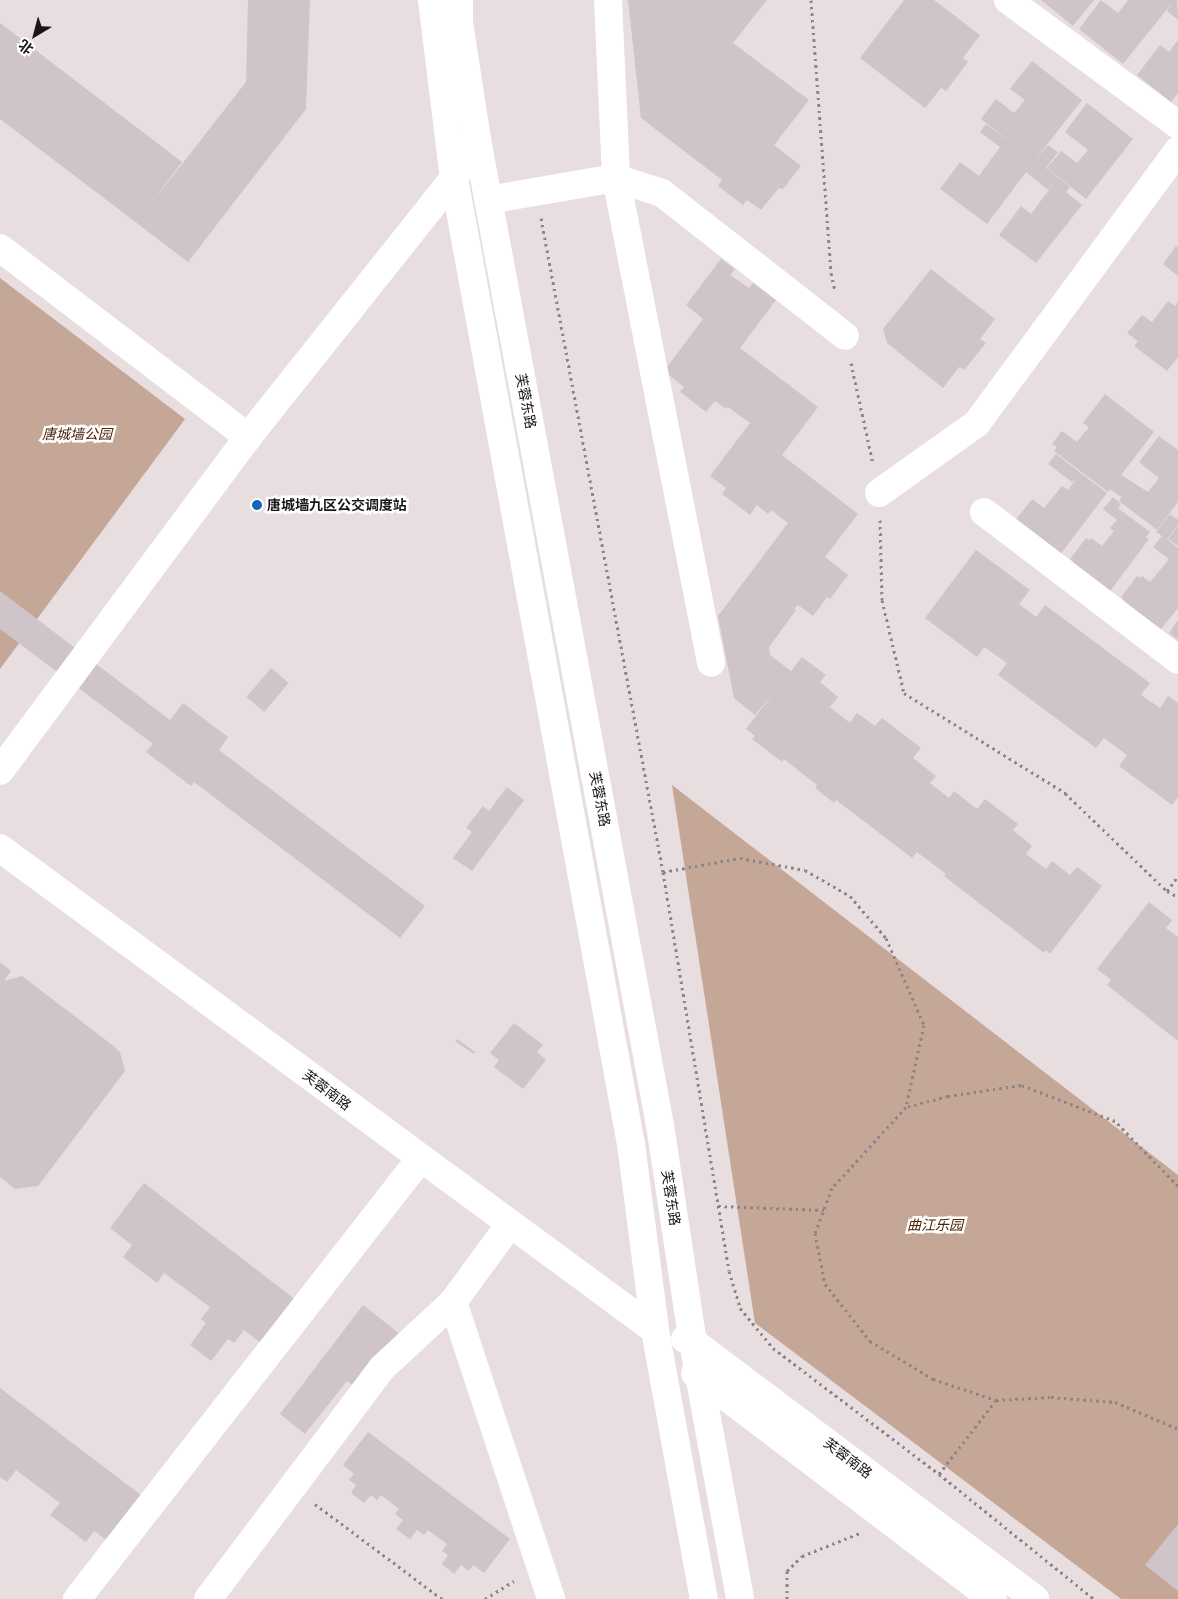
<!DOCTYPE html>
<html>
<head>
<meta charset="utf-8">
<style>
	body { margin:0 }
	#map { position:relative; width:1178px; height:1599px; overflow:hidden; background:#e8dddf; font-family:"Libre Baskerville","Noto Sans SC",serif }
	div>[style] { position:absolute }
	.green>* { inset:0; background:#c5a797 }
	.building>* { inset:0; background:#cec4ca; transform-origin:0 0 }
	.path>* { height:3px; margin-top:-1.5px; transform-origin:0; background:repeating-linear-gradient(90deg,#8c8486 0 2.5px,transparent 0 6.5px) }
	.minor>* { height:28px; margin:-14px; padding:0 14px; transform-origin:14px; border-radius:14px; background:#fff }
	.major>* { height:28px; margin:-14px; padding:0 14px; transform-origin:14px; border-radius:14px; background:#fff }
	.dots>* { width:14px; height:14px; translate:-50% -50%; box-sizing:border-box; border:2px solid #fff; border-radius:50% }
	span { translate:-50% -50%; white-space:nowrap; text-align:center; line-height:1.15; -webkit-text-stroke:5px #fff; paint-order:stroke }
	.street-label { font-size:14px; color:#1a1617 }
	.park-label { font-size:14px; color:#4d2206; font-style:italic }
	.poi-label { font-size:14px; color:#1a1617; font-weight:700 }
	.left { translate:0 -50%; text-align:left }
	.north { position:absolute; left:10px; top:10px; width:50px; height:50px; -webkit-text-stroke:4px #fff; paint-order:stroke; rotate:217deg; font-size:14px; font-weight:700; line-height:20px; text-align:center; color:#1a1617 }
	.north::after { content:''; display:block; margin:auto; width:18px; height:22px; background:#1a1617; clip-path:polygon(50% 0,100% 100%,50% 72%,0 100%) }
</style>
</head>
<body>
<div id="map">
	<div class="green">
		<div style="clip-path:polygon(0 278px,185px 419px,0 669px)"></div>
		<div style="clip-path:polygon(672px 785px,1178px 1175px,1178px 1599px,1121px 1599px,755px 1323px)"></div>
	</div>
	<div class="building">
		<div style="clip-path:polygon(248px 0,310px 0,306px 109px,188px 262px,0 119px,0 23px,182px 162px,151px 204px,246px 82px)"></div>
		<div style="clip-path:polygon(628px 0,767px 0,733px 43px,809px 100px,774px 145px,801px 166px,783px 189px,779px 188px,761px 210px,747px 200px,743px 205px,718px 186px,722px 180px,641px 118px)"></div>
		<div style="clip-path:polygon(904px 0,934px 0,980px 35px,963px 58px,968px 62px,946px 91px,941px 88px,925px 108px,860px 58px)"></div>
		<div style="clip-path:polygon(1041px 0,1094px 0,1073px 26px)"></div>
		<div style="clip-path:polygon(1101px 0,1118px 13px,1128px 0,1177px 0,1178px 20px,1167px 11px,1172px 3px,1123px 64px,1079px 29px)"></div>
		<div style="clip-path:polygon(1178px 40px,1178px 93px,1171px 102px,1137px 75px,1160px 45px,1169px 52px)"></div>
		<div style="clip-path:polygon(1032px 61px,1082px 100px,1034px 161px,1048px 145px,1058px 152px,1046px 168px,1070px 187px,1066px 192px,1082px 205px,1036px 263px,999px 235px,1021px 206px,1031px 214px,1054px 183px,1048px 190px,1026px 172px,987px 224px,940px 189px,960px 162px,979px 176px,1000px 147px,980px 132px,986px 124px,1022px 151px,981px 119px,996px 99px,1014px 113px,1025px 100px,1010px 89px)"></div>
		<div style="clip-path:polygon(1087px 103px,1133px 139px,1086px 199px,1047px 168px,1061px 151px,1077px 163px,1088px 150px,1065px 132px)"></div>
		<div style="clip-path:polygon(1176px 246px,1178px 248px,1178px 276px,1163px 264px)"></div>
		<div style="clip-path:polygon(721px 259px,735px 269px,730px 275px,749px 288px,753px 283px,776px 300px,740px 348px,818px 407px,782px 455px,858px 514px,825px 557px,848px 575px,830px 599px,827px 597px,813px 616px,798px 605px,794px 609px,796px 610px,769px 647px,770px 655px,791px 671px,802px 657px,826px 675px,820px 682px,838px 697px,830px 707px,850px 723px,857px 713px,875px 726px,882px 718px,921px 748px,913px 758px,936px 776px,930px 783px,949px 798px,954px 791px,977px 809px,985px 799px,1018px 824px,1013px 830px,1032px 846px,1026px 854px,1046px 869px,1052px 861px,1070px 875px,1077px 867px,1102px 886px,1050px 954px,1046px 950px,1044px 953px,944px 876px,946px 874px,917px 852px,912px 858px,836px 800px,834px 803px,815px 788px,817px 785px,784px 759px,782px 762px,752px 739px,755px 736px,746px 729px,776px 690px,755px 715px,734px 698px,718px 616px,788px 523px,771px 510px,768px 514px,757px 505px,750px 515px,722px 494px,726px 488px,710px 476px,750px 423px,728px 407px,726px 409px,715px 401px,706px 412px,680px 392px,684px 387px,664px 371px,703px 319px,686px 305px)"></div>
		<div style="clip-path:polygon(931px 269px,995px 319px,980px 339px,986px 343px,964px 370px,959px 367px,943px 388px,887px 343px,883px 329px)"></div>
		<div style="clip-path:polygon(1168px 301px,1175px 306px,1178px 302px,1178px 357px,1167px 371px,1134px 346px,1138px 341px,1127px 333px,1142px 315px,1152px 322px)"></div>
		<div style="clip-path:polygon(1105px 394px,1154px 432px,1121px 475px,1148px 492px,1159px 478px,1139px 462px,1159px 436px,1178px 450px,1178px 502px,1157px 530px,1119px 501px,1125px 491px,1121px 497px,1110px 489px,1108px 492px,1054px 451px,1057px 447px,1052px 444px,1062px 431px,1077px 442px,1089px 427px,1083px 423px)"></div>
		<div style="clip-path:polygon(1056px 454px,1107px 493px,1059px 556px,1014px 522px,1032px 499px,1044px 508px,1062px 486px,1068px 490px,1076px 479px,1072px 482px,1048px 464px)"></div>
		<div style="clip-path:polygon(1113px 497px,1121px 504px,1118px 508px,1150px 532px,1146px 537px,1149px 539px,1108px 594px,1070px 565px,1073px 561px,1070px 559px,1086px 538px,1089px 540px,1091px 538px,1102px 546px,1114px 531px,1110px 528px,1117px 520px,1103px 509px)"></div>
		<div style="clip-path:polygon(1170px 514px,1178px 520px,1178px 525px,1167px 539px,1178px 548px,1178px 608px,1158px 633px,1120px 604px,1123px 599px,1121px 597px,1137px 576px,1140px 578px,1142px 576px,1150px 582px,1169px 559px,1153px 547px,1162px 536px,1156px 532px)"></div>
		<div style="clip-path:polygon(1178px 526px,1178px 546px,1168px 539px)"></div>
		<div style="clip-path:polygon(976px 550px,1030px 590px,1019px 604px,1036px 617px,1045px 605px,1150px 683px,1141px 695px,1160px 708px,1168px 696px,1178px 703px,1178px 797px,1172px 805px,1119px 766px,1127px 755px,1104px 738px,1096px 748px,998px 675px,1007px 663px,984px 647px,977px 657px,925px 618px)"></div>
		<div style="clip-path:polygon(0 591px,170px 720px,183px 703px,228px 737px,219px 750px,425px 906px,400px 938px,194px 782px,191px 786px,146px 752px,153px 744px,0 629px)"></div>
		<div style="clip-path:polygon(1178px 620px,1178px 640px,1169px 633px)"></div>
		<div style="left:271px;top:668px;width:23px;height:38px;rotate:40deg"></div>
		<div style="clip-path:polygon(507px 787px,524px 800px,472px 871px,453px 858px,472px 832px,466px 828px,483px 806px,489px 811px)"></div>
		<div style="clip-path:polygon(1149px 902px,1172px 920px,1166px 928px,1178px 937px,1178px 1041px,1107px 985px,1111px 980px,1097px 969px)"></div>
		<div style="clip-path:polygon(0 962px,11px 971px,4px 981px,22px 976px,111px 1044px,120px 1052px,125px 1071px,38px 1186px,15px 1189px,0 1177px)"></div>
		<div style="clip-path:polygon(514px 1023px,543px 1045px,537px 1052px,546px 1060px,523px 1089px,494px 1067px,499px 1060px,490px 1053px)"></div>
		<div style="clip-path:polygon(457px 1039px,475px 1052px,474px 1054px,455px 1041px)"></div>
		<div style="clip-path:polygon(144px 1183px,301px 1304px,267px 1348px,244px 1330px,234px 1343px,228px 1339px,211px 1361px,190px 1345px,206px 1323px,201px 1319px,210px 1307px,164px 1273px,157px 1283px,123px 1257px,132px 1245px,110px 1228px)"></div>
		<div style="clip-path:polygon(363px 1305px,400px 1334px,358px 1389px,347px 1381px,305px 1434px,280px 1414px)"></div>
		<div style="clip-path:polygon(0 1388px,150px 1502px,116px 1547px,94px 1531px,86px 1542px,50px 1515px,60px 1503px,16px 1470px,7px 1482px,0 1477px)"></div>
		<div style="clip-path:polygon(368px 1432px,510px 1539px,484px 1573px,473px 1565px,469px 1571px,461px 1565px,454px 1574px,442px 1564px,448px 1555px,442px 1551px,447px 1544px,428px 1530px,424px 1535px,417px 1530px,410px 1539px,396px 1529px,403px 1520px,395px 1514px,399px 1509px,381px 1495px,377px 1500px,371px 1495px,364px 1503px,351px 1493px,356px 1485px,349px 1480px,354px 1474px,343px 1465px)"></div>
		<div style="clip-path:polygon(1178px 1524px,1178px 1591px,1145px 1565px)"></div>
	</div>
	<div class="path">
		<div style="left:811px;top:0;width:274px;rotate:85.8deg"></div>
		<div style="left:831px;top:273px;width:18px;rotate:77deg"></div>
		<div style="left:541px;top:218px;width:665px;rotate:79.43deg"></div>
		<div style="left:663px;top:872px;width:404px;rotate:80.6deg"></div>
		<div style="left:729px;top:1271px;width:39px;rotate:73deg"></div>
		<div style="left:740px;top:1308px;width:52px;rotate:50.5deg"></div>
		<div style="left:773px;top:1348px;width:208px;rotate:37.2deg"></div>
		<div style="left:939px;top:1474px;width:199px;rotate:38.9deg"></div>
		<div style="left:851px;top:363px;width:103px;rotate:77.7deg"></div>
		<div style="left:880px;top:520px;width:80px;rotate:88.6deg"></div>
		<div style="left:882px;top:600px;width:96px;rotate:76.7deg"></div>
		<div style="left:904px;top:693px;width:190px;rotate:31.8deg"></div>
		<div style="left:1065px;top:793px;width:141px;rotate:43.9deg"></div>
		<div style="left:1167px;top:891px;width:13px;rotate:29deg"></div>
		<div style="left:663px;top:872px;width:78px;rotate:-10.3deg"></div>
		<div style="left:740px;top:858px;width:66px;rotate:10.5deg"></div>
		<div style="left:805px;top:870px;width:52px;rotate:30deg"></div>
		<div style="left:850px;top:896px;width:55px;rotate:49.4deg"></div>
		<div style="left:886px;top:938px;width:95px;rotate:66.4deg"></div>
		<div style="left:924px;top:1025px;width:84px;rotate:102.4deg"></div>
		<div style="left:1167px;top:891px;width:19px;rotate:-54deg"></div>
		<div style="left:1178px;top:1186px;width:91px;rotate:-134.1deg"></div>
		<div style="left:1115px;top:1121px;width:101px;rotate:-159deg"></div>
		<div style="left:1021px;top:1085px;width:74px;rotate:171.4deg"></div>
		<div style="left:948px;top:1096px;width:43px;rotate:165.3deg"></div>
		<div style="left:906px;top:1107px;width:110px;rotate:132.4deg"></div>
		<div style="left:832px;top:1188px;width:48px;rotate:110.7deg"></div>
		<div style="left:815px;top:1233px;width:52px;rotate:78.9deg"></div>
		<div style="left:825px;top:1284px;width:73px;rotate:51.7deg"></div>
		<div style="left:870px;top:1341px;width:74px;rotate:31.1deg"></div>
		<div style="left:933px;top:1379px;width:66px;rotate:18.4deg"></div>
		<div style="left:996px;top:1400px;width:55px;rotate:-3.1deg"></div>
		<div style="left:1051px;top:1397px;width:64px;rotate:4.5deg"></div>
		<div style="left:1115px;top:1402px;width:69px;rotate:23.2deg"></div>
		<div style="left:718px;top:1206px;width:106px;rotate:2.2deg"></div>
		<div style="left:939px;top:1474px;width:93px;rotate:-52.4deg"></div>
		<div style="left:315px;top:1504px;width:159px;rotate:36.8deg"></div>
		<div style="left:485px;top:1599px;width:34px;rotate:-32deg"></div>
		<div style="left:787px;top:1599px;width:28px;rotate:-90deg"></div>
		<div style="left:787px;top:1571px;width:21px;rotate:-45deg"></div>
		<div style="left:802px;top:1556px;width:62px;rotate:-21.6deg"></div>
	</div>
	<div class="minor">
		<div style="left:608px;top:0;width:178px;rotate:87.4deg"></div>
		<div style="left:616px;top:178px;width:494px;rotate:78.9deg"></div>
		<div style="left:1008px;top:0;width:211px;rotate:36.3deg"></div>
		<div style="left:488px;top:200px;width:130px;rotate:-9.8deg"></div>
		<div style="left:616px;top:178px;width:48px;rotate:18.1deg"></div>
		<div style="left:662px;top:193px;width:232px;rotate:38deg"></div>
		<div style="left:0;top:248px;width:312px;rotate:37.3deg"></div>
		<div style="left:879px;top:493px;width:120px;rotate:-35.5deg"></div>
		<div style="left:977px;top:423px;width:339px;rotate:-53.6deg"></div>
		<div style="left:984px;top:512px;width:244px;rotate:37.3deg"></div>
		<div style="left:0;top:771px;width:416px;rotate:-53.4deg"></div>
		<div style="left:248px;top:437px;width:331px;rotate:-51.5deg"></div>
		<div style="left:454px;top:178px;width:45px;rotate:-59.5deg"></div>
		<div style="left:0;top:848px;width:813px;rotate:36.35deg"></div>
		<div style="left:453px;top:1302px;width:313px;rotate:71.7deg"></div>
		<div style="left:77px;top:1599px;width:558px;rotate:-52.06deg"></div>
		<div style="left:208px;top:1599px;width:289px;rotate:-53deg"></div>
		<div style="left:382px;top:1368px;width:97px;rotate:-42.9deg"></div>
		<div style="left:453px;top:1302px;width:97px;rotate:-53.8deg"></div>
	</div>
	<div class="major">
		<div style="left:432px;top:0;width:179px;rotate:83deg"></div>
		<div style="left:454px;top:178px;width:982px;rotate:79.62deg"></div>
		<div style="left:631px;top:1144px;width:188px;rotate:82.6deg"></div>
		<div style="left:655px;top:1330px;width:273px;rotate:79.7deg"></div>
		<div style="left:459px;top:0;width:22px;rotate:90deg"></div>
		<div style="left:459px;top:22px;width:118px;rotate:81.3deg"></div>
		<div style="left:477px;top:139px;width:1003px;rotate:79.49deg"></div>
		<div style="left:660px;top:1125px;width:219px;rotate:81.4deg"></div>
		<div style="left:693px;top:1342px;width:261px;rotate:79.6deg"></div>
		<div style="left:685px;top:1339px;width:9px;rotate:21deg"></div>
		<div style="left:693px;top:1342px;width:428px;rotate:36.9deg"></div>
		<div style="left:695px;top:1373px;width:374px;rotate:37.2deg"></div>
	</div>
	<div class="dots">
		<div style="left:257px;top:505px;background:#1665b4"></div>
	</div>
	<div class="street-label">
		<span style="left:526px;top:401px;rotate:79deg">芙蓉东路</span>
		<span style="left:600px;top:799px;rotate:79deg">芙蓉东路</span>
		<span style="left:327px;top:1090px;rotate:37deg">芙蓉南路</span>
		<span style="left:671px;top:1198px;rotate:81deg">芙蓉东路</span>
		<span style="left:848px;top:1458px;rotate:37deg">芙蓉南路</span>
	</div>
	<div class="park-label">
		<span style="left:77px;top:434px">唐城墙公园</span>
		<span style="left:935px;top:1225px">曲江乐园</span>
	</div>
	<div class="poi-label">
		<span class="left" style="left:267px;top:505px">唐城墙九区公交调度站</span>
	</div>
	<div class="north">北</div>
</div>
</body>
</html>
